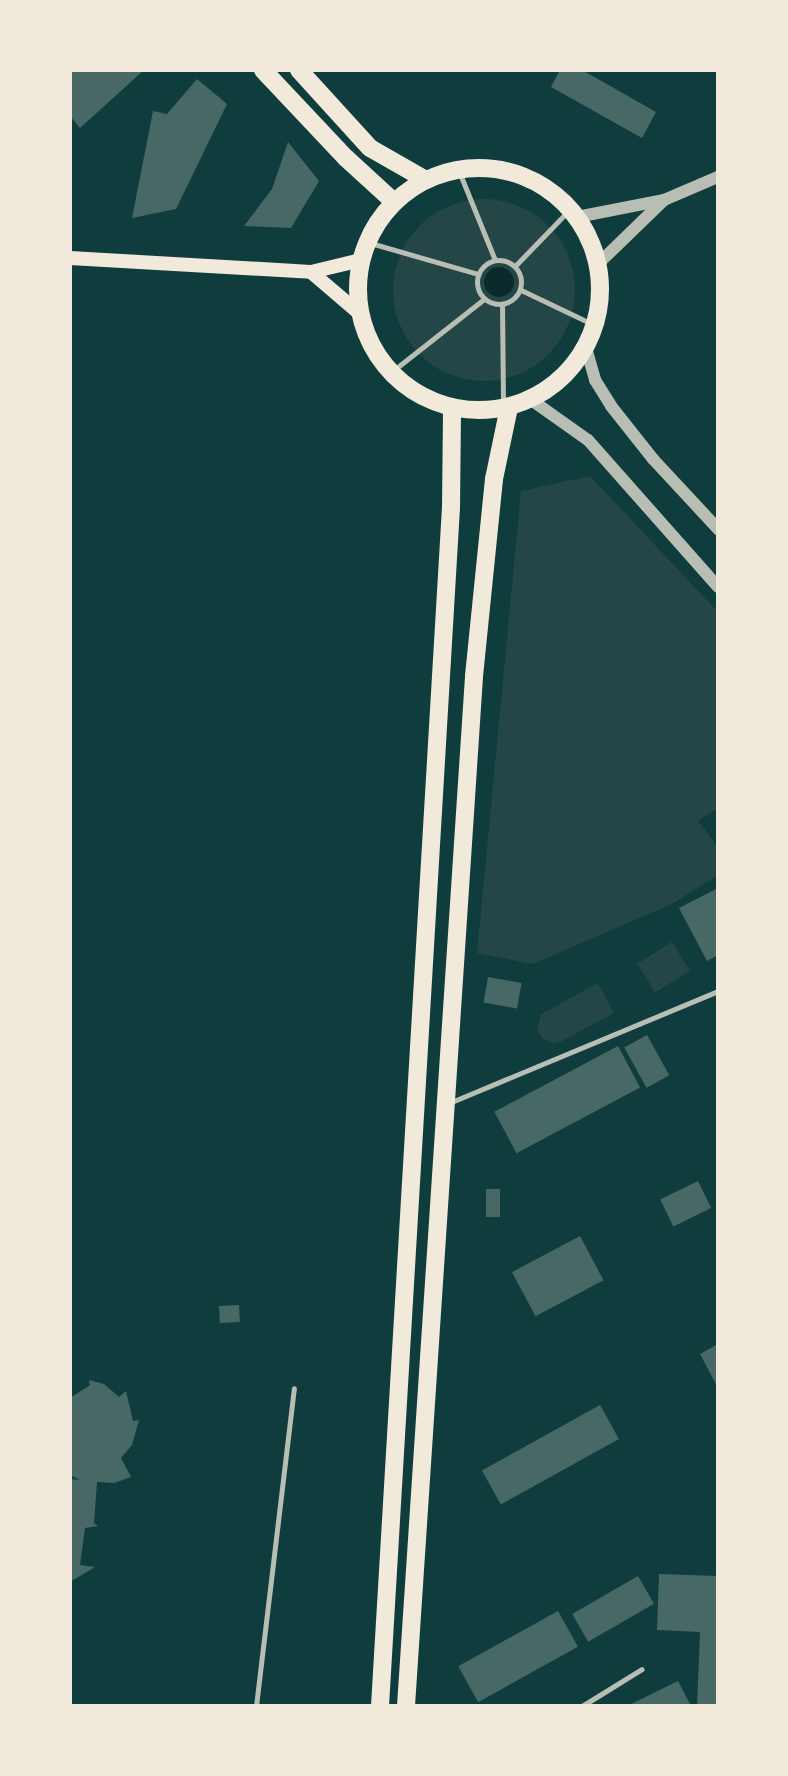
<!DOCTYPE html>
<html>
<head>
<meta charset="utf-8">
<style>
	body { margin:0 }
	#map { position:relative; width:788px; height:1776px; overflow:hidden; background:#0f3d3e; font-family:"PT Sans",sans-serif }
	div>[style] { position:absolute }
	.green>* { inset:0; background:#244646; transform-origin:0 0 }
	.round { border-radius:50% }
	.water>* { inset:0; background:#0a2a2b }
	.building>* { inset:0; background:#486865; transform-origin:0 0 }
	.service>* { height:5px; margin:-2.5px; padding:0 2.5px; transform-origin:2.5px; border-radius:2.5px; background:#b8beb3 }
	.service>.ring { margin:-2.5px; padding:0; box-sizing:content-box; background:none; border:5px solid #b8beb3; border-radius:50% }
	.tertiary>* { height:12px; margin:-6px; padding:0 6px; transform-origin:6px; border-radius:6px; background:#b8beb3 }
	.secondary>* { height:14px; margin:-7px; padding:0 7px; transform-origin:7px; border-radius:7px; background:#f1e9da }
	.primary>* { height:18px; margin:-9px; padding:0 9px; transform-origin:9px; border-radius:9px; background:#f1e9da }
	.primary>.ring { margin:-9px; padding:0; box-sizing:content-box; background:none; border:18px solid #f1e9da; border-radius:50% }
	span { translate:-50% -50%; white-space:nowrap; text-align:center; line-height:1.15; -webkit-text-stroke:7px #f1e9da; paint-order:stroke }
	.frame { position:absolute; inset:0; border:72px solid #f1e9da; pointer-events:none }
</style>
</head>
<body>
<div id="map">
	<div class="green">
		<div class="round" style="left:393px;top:199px;width:182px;height:182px"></div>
		<div style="clip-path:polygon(590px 476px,718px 612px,718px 808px,698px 821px,718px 847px,718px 875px,672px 904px,533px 964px,477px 953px,521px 491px)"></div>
		<div style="left:672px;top:942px;width:34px;height:41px;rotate:58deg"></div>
		<div style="clip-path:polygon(598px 983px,614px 1013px,562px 1041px,552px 1043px,542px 1038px,537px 1029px,541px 1014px)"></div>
	</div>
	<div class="water">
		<div class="round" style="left:484px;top:267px;width:30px;height:30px"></div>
	</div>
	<div class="building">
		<div style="clip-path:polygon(70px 70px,144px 70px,80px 128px,70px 116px)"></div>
		<div style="clip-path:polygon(560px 70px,582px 70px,656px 112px,642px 138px,551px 87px)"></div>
		<div style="clip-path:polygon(197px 79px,227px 104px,176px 209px,132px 218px,153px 111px,167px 114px)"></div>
		<div style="clip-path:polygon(288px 142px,319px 181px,291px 228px,244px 226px,272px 189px)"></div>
		<div style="clip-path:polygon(718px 888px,718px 955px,707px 961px,679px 908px)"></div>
		<div style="left:488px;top:977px;width:34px;height:26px;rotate:10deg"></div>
		<div style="left:647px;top:1035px;width:46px;height:26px;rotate:61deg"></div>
		<div style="left:618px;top:1046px;width:47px;height:140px;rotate:62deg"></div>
		<div style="left:698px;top:1181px;width:30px;height:42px;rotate:64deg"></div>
		<div style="left:486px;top:1189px;width:14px;height:28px"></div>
		<div style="left:580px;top:1236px;width:50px;height:77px;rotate:62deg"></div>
		<div style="left:239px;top:1305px;width:17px;height:20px;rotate:87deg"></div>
		<div style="clip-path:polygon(718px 1344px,718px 1388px,700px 1354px)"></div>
		<div style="clip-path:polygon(89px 1380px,104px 1384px,119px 1397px,126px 1391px,133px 1421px,139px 1420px,132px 1445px,121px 1458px,131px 1477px,114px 1483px,97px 1482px,94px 1523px,98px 1526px,85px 1528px,80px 1565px,95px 1567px,70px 1582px,70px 1479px,80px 1480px,70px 1475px,70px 1398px,90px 1385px)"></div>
		<div style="left:600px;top:1405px;width:39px;height:135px;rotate:61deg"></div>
		<div style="clip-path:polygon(659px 1574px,718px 1576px,718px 1706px,697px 1706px,700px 1632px,657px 1630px)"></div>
		<div style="left:638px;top:1576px;width:32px;height:76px;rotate:60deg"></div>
		<div style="left:558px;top:1611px;width:41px;height:114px;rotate:61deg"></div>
		<div style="clip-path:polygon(678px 1681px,691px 1706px,627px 1706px)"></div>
	</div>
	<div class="service">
		<div style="left:458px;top:169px;width:98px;rotate:67.9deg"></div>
		<div style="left:367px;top:242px;width:116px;rotate:16.1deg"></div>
		<div class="ring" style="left:477px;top:260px;width:39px;height:39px"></div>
		<div style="left:515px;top:266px;width:81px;rotate:-46deg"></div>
		<div style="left:521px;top:290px;width:83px;rotate:25.6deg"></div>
		<div style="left:502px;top:304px;width:102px;rotate:89.4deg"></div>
		<div style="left:390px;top:373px;width:120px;rotate:-38.2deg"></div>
		<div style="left:449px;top:1103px;width:291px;rotate:-22.6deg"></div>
		<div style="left:256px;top:1706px;width:320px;rotate:-83.2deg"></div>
		<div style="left:582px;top:1706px;width:70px;rotate:-31.7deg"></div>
	</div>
	<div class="tertiary">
		<div style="left:577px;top:217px;width:89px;rotate:-11.1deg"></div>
		<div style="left:664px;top:200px;width:59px;rotate:-23.1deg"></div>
		<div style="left:599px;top:263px;width:91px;rotate:-44.1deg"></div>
		<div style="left:586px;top:348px;width:33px;rotate:74deg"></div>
		<div style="left:595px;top:380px;width:31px;rotate:58deg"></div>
		<div style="left:611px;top:406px;width:68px;rotate:51.6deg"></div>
		<div style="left:653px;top:459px;width:96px;rotate:47.1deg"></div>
		<div style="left:530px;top:399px;width:71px;rotate:35.3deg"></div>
		<div style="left:588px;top:440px;width:196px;rotate:48.5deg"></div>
	</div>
	<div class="secondary">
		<div style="left:70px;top:258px;width:241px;rotate:3.3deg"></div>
		<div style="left:311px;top:272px;width:51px;rotate:-13.5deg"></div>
		<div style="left:311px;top:272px;width:63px;rotate:40.5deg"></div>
	</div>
	<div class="primary">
		<div style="left:263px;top:70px;width:121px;rotate:46.7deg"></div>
		<div style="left:346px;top:158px;width:65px;rotate:42.5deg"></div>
		<div style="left:299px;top:70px;width:105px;rotate:47.7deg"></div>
		<div style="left:370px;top:148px;width:64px;rotate:29.7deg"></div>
		<div class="ring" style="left:358px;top:168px;width:224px;height:224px"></div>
		<div style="left:380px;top:1706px;width:1200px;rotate:-86.61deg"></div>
		<div style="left:451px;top:508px;width:99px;rotate:-89.4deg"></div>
		<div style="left:406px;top:1706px;width:1032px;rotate:-86.22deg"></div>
		<div style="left:474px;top:676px;width:198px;rotate:-84.2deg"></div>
		<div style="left:494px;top:479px;width:74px;rotate:-78.2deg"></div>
	</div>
	<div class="frame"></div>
</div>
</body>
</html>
